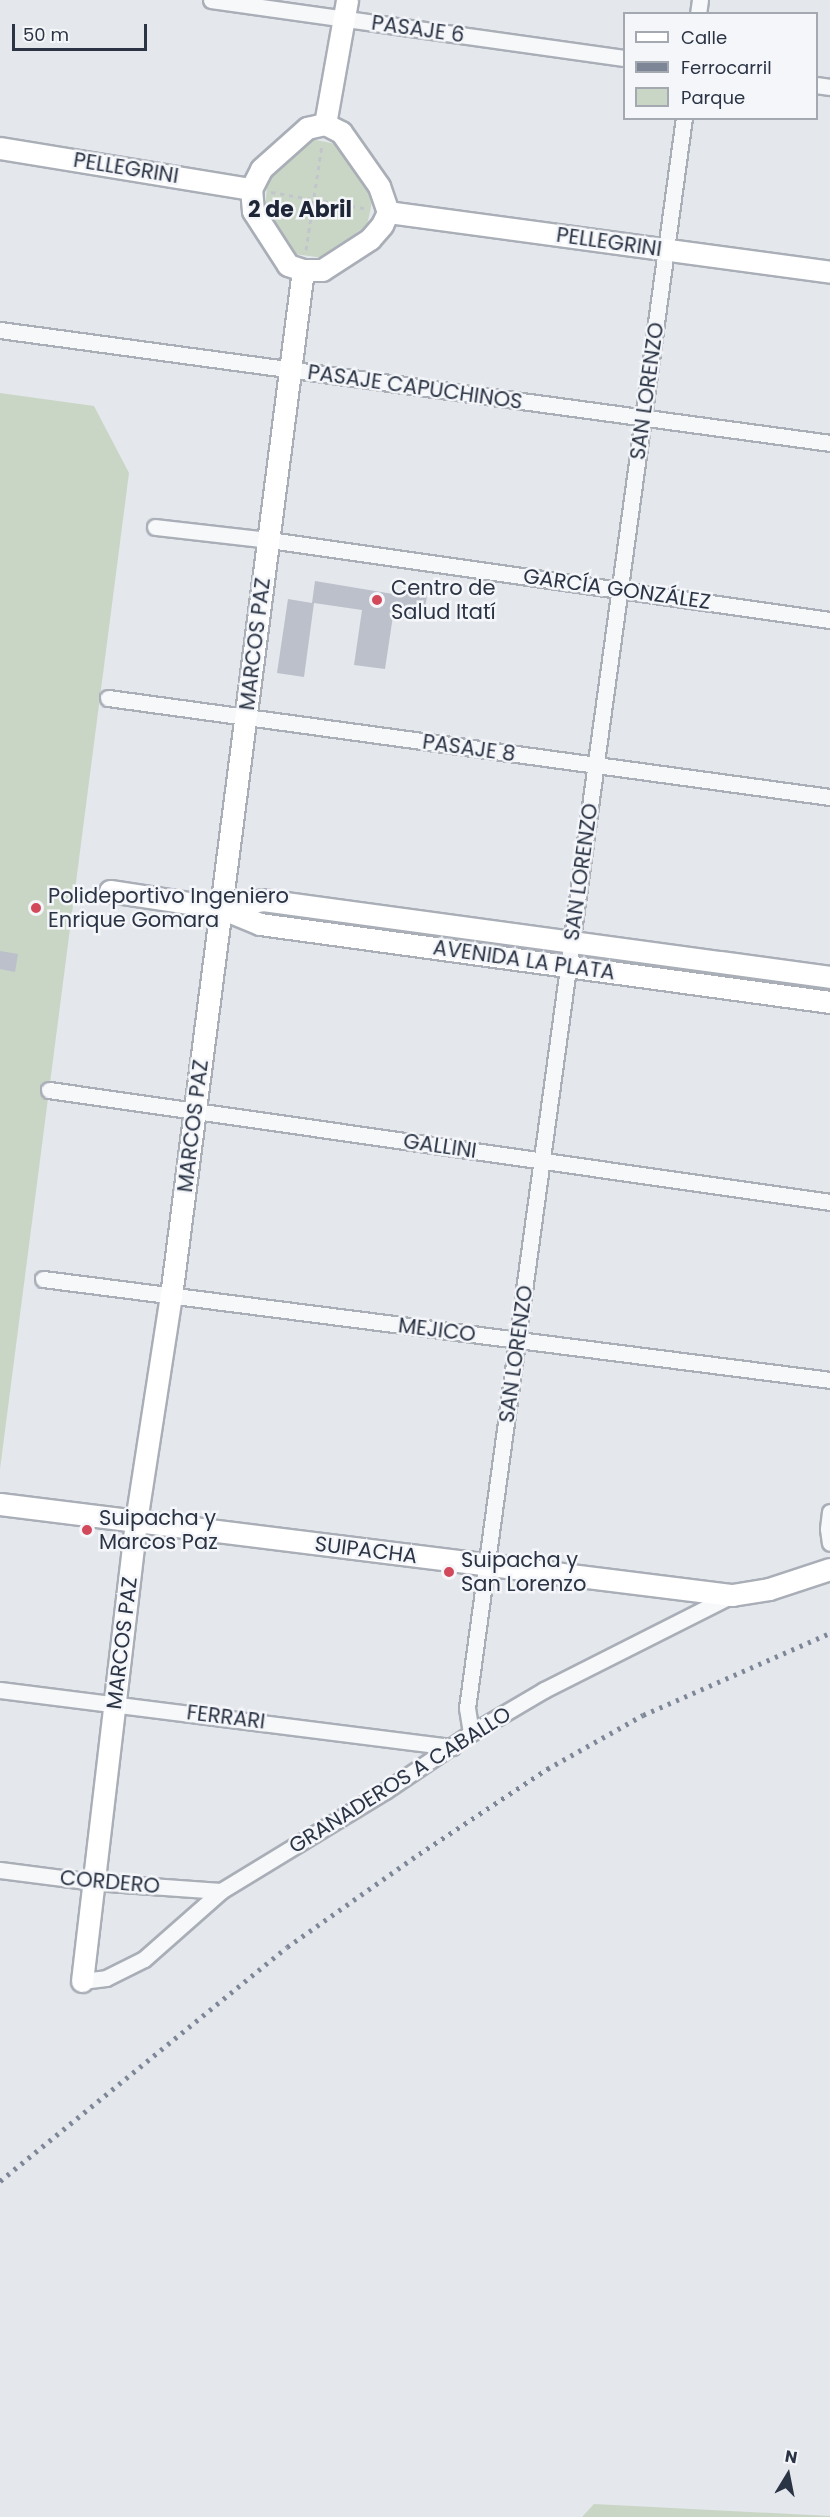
<!DOCTYPE html>
<html>
<head>
<meta charset="utf-8">
<style>
	body { margin:0 }
	#map { position:relative; width:830px; height:2517px; overflow:hidden; background:#e4e7ec; font-family:Poppins,sans-serif }
	div>[style] { position:absolute }
	.green>* { inset:0; background:#c9d6c5 }
	.building>* { inset:0; background:#bbc0ca }
	.path>* { height:3px; margin-top:-1.5px; transform-origin:0; background:repeating-linear-gradient(90deg,#c2c5cb 0 4.5px,transparent 0 9px) }
	.roads { filter:drop-shadow(2px 0 #a9aeb7) drop-shadow(-2px 0 #a9aeb7) drop-shadow(0 2px #a9aeb7) drop-shadow(0 -2px #a9aeb7) }
	.street>* { height:15px; margin:-7.5px; padding:0 7.5px; transform-origin:7.5px; border-radius:7.5px; background:#f7f8fa }
	.secondary>* { height:21px; margin:-10.5px; padding:0 10.5px; transform-origin:10.5px; border-radius:10.5px; background:#fff }
	.rail>* { height:4.5px; margin-top:-2.25px; transform-origin:0; background:repeating-linear-gradient(90deg,#7d8696 0 3px,transparent 0 9px) }
	.dots>* { width:16px; height:16px; translate:-50% -50%; box-sizing:border-box; border:3px solid #f4f6f9; border-radius:50% }
	span { translate:-50% -50%; white-space:nowrap; text-align:center; line-height:1.15; -webkit-text-stroke:5px #f4f6f9; paint-order:stroke }
	.street-label { font-size:21px; color:#2b3445 }
	.poi-label { font-size:21px; color:#2b3445 }
	.left { translate:0 -50%; text-align:left }
	.neighbourhood-label { font-size:22px; color:#1d2536; font-weight:700 }
	.legend { position:absolute; left:623px; top:12px; width:195px; height:108px; box-sizing:border-box; background:#f4f6f9; border:2px solid #a4a8b1; margin:0; padding:8px 10px; list-style:none; font-size:18px; color:#2b3445 }
	.legend li { display:flex; align-items:center; gap:12px; height:30px }
	.legend b { width:30px; border:2px solid #a4a8b1 }
	.north { position:absolute; left:758px; top:2445px; width:60px; height:60px; -webkit-text-stroke:4px #f4f6f9; paint-order:stroke; rotate:10deg; font-size:16px; font-weight:700; line-height:24px; text-align:center; color:#2b3445 }
	.north::after { content:''; display:block; margin:auto; width:21px; height:27px; background:#2b3445; clip-path:polygon(50% 0,100% 100%,50% 72%,0 100%) }
	.scale { position:absolute; left:12px; top:24px; width:135px; height:27px; box-sizing:border-box; border:3px solid #2b3445; border-top:0; padding-left:8px; font-size:18px; line-height:21px; white-space:nowrap; color:#2b3445; -webkit-text-stroke:4px #f4f6f9; paint-order:stroke }
</style>
</head>
<body>
<div id="map">
	<div class="green">
		<div style="clip-path:polygon(311px 139px,336px 144px,373px 198px,367px 225px,323px 258px,295px 254px,264px 215px,268px 179px)"></div>
		<div style="clip-path:polygon(0 393px,94px 406px,129px 473px,0 1469px)"></div>
		<div style="clip-path:polygon(594px 2504px,830px 2516px,830px 2517px,582px 2517px)"></div>
	</div>
	<div class="building">
		<div style="clip-path:polygon(315px 581px,393px 594px,393px 591px,427px 596px,423px 620px,393px 616px,385px 669px,354px 665px,362px 610px,314px 603px,304px 677px,277px 673px,288px 599px,312px 603px)"></div>
		<div style="clip-path:polygon(0 951px,18px 954px,15px 972px,0 969px)"></div>
	</div>
	<div class="path">
		<div style="left:271px;top:192px;width:98px;rotate:9.9deg"></div>
		<div style="left:306px;top:250px;width:107px;rotate:-81.4deg"></div>
	</div>
	<div class="roads">
		<div class="street">
			<div style="left:211px;top:0;width:417px;rotate:8deg"></div>
			<div style="left:698px;top:14px;width:14px;rotate:-82deg"></div>
			<div style="left:816px;top:85px;width:14px;rotate:8deg"></div>
			<div style="left:0;top:330px;width:838px;rotate:7.75deg"></div>
			<div style="left:155px;top:527px;width:115px;rotate:6.5deg"></div>
			<div style="left:269px;top:540px;width:567px;rotate:8.12deg"></div>
			<div style="left:108px;top:698px;width:729px;rotate:7.81deg"></div>
			<div style="left:49px;top:1090px;width:789px;rotate:8.16deg"></div>
			<div style="left:43px;top:1279px;width:793px;rotate:7.31deg"></div>
			<div style="left:830px;top:1512px;width:17px;rotate:97deg"></div>
			<div style="left:828px;top:1529px;width:14px;rotate:82deg"></div>
			<div style="left:0;top:1690px;width:456px;rotate:7.2deg"></div>
			<div style="left:471px;top:1733px;width:25px;rotate:-99deg"></div>
			<div style="left:467px;top:1708px;width:1605px;rotate:-82.23deg"></div>
			<div style="left:0;top:1870px;width:95px;rotate:7.3deg"></div>
			<div style="left:94px;top:1882px;width:127px;rotate:4.1deg"></div>
			<div style="left:82px;top:1981px;width:24px;rotate:-7deg"></div>
			<div style="left:106px;top:1978px;width:42px;rotate:-26.6deg"></div>
			<div style="left:144px;top:1959px;width:103px;rotate:-41.4deg"></div>
			<div style="left:221px;top:1891px;width:192px;rotate:-31.4deg"></div>
			<div style="left:385px;top:1791px;width:104px;rotate:-34deg"></div>
			<div style="left:471px;top:1733px;width:85px;rotate:-30.5deg"></div>
			<div style="left:544px;top:1690px;width:211px;rotate:-26.8deg"></div>
		</div>
		<div class="secondary">
			<div style="left:325px;top:124px;width:18px;rotate:27deg"></div>
			<div style="left:341px;top:132px;width:66px;rotate:54.9deg"></div>
			<div style="left:379px;top:186px;width:28px;rotate:71deg"></div>
			<div style="left:388px;top:212px;width:14px;rotate:115deg"></div>
			<div style="left:382px;top:225px;width:18px;rotate:131deg"></div>
			<div style="left:370px;top:239px;width:57px;rotate:147.1deg"></div>
			<div style="left:322px;top:270px;width:19px;rotate:180deg"></div>
			<div style="left:303px;top:270px;width:16px;rotate:-162deg"></div>
			<div style="left:288px;top:265px;width:64px;rotate:-122.9deg"></div>
			<div style="left:253px;top:211px;width:22px;rotate:-95deg"></div>
			<div style="left:251px;top:189px;width:22px;rotate:-63deg"></div>
			<div style="left:261px;top:169px;width:62px;rotate:-41.7deg"></div>
			<div style="left:307px;top:128px;width:18px;rotate:-13deg"></div>
			<div style="left:325px;top:124px;width:126px;rotate:-79.9deg"></div>
			<div style="left:0;top:148px;width:254px;rotate:9.3deg"></div>
			<div style="left:388px;top:212px;width:446px;rotate:7.7deg"></div>
			<div style="left:110px;top:891px;width:112px;rotate:8.7deg"></div>
			<div style="left:221px;top:908px;width:42px;rotate:22.3deg"></div>
			<div style="left:260px;top:924px;width:575px;rotate:7.79deg"></div>
			<div style="left:222px;top:908px;width:42px;rotate:-11deg"></div>
			<div style="left:263px;top:900px;width:572px;rotate:7.73deg"></div>
			<div style="left:0;top:1504px;width:738px;rotate:7.09deg"></div>
			<div style="left:732px;top:1595px;width:37px;rotate:-9deg"></div>
			<div style="left:769px;top:1589px;width:64px;rotate:-18.2deg"></div>
			<div style="left:82px;top:1981px;width:463px;rotate:-83.3deg"></div>
			<div style="left:136px;top:1521px;width:228px;rotate:-81.2deg"></div>
			<div style="left:171px;top:1296px;width:1034px;rotate:-82.67deg"></div>
		</div>
	</div>
	<div class="rail">
		<div style="left:0;top:2181px;width:370px;rotate:-39.2deg"></div>
		<div style="left:287px;top:1947px;width:161px;rotate:-35.2deg"></div>
		<div style="left:419px;top:1854px;width:154px;rotate:-33.6deg"></div>
		<div style="left:547px;top:1769px;width:110px;rotate:-29.4deg"></div>
		<div style="left:643px;top:1715px;width:204px;rotate:-23.7deg"></div>
	</div>
	<div class="dots">
		<div style="left:377px;top:600px;background:#d1495b"></div>
		<div style="left:36px;top:908px;background:#d1495b"></div>
		<div style="left:87px;top:1530px;background:#d1495b"></div>
		<div style="left:449px;top:1572px;background:#d1495b"></div>
	</div>
	<div class="street-label">
		<span style="left:418px;top:29px;rotate:8deg">PASAJE 6</span>
		<span style="left:126px;top:168px;rotate:9deg">PELLEGRINI</span>
		<span style="left:609px;top:242px;rotate:8deg">PELLEGRINI</span>
		<span style="left:415px;top:387px;rotate:8deg">PASAJE CAPUCHINOS</span>
		<span style="left:647px;top:391px;rotate:-82deg">SAN LORENZO</span>
		<span style="left:617px;top:589px;rotate:8deg">GARCÍA GONZÁLEZ</span>
		<span style="left:255px;top:644px;rotate:-83deg">MARCOS PAZ</span>
		<span style="left:469px;top:748px;rotate:8deg">PASAJE 8</span>
		<span style="left:581px;top:872px;rotate:-82deg">SAN LORENZO</span>
		<span style="left:524px;top:960px;rotate:8deg">AVENIDA LA PLATA</span>
		<span style="left:193px;top:1126px;rotate:-83deg">MARCOS PAZ</span>
		<span style="left:440px;top:1146px;rotate:8deg">GALLINI</span>
		<span style="left:437px;top:1330px;rotate:7deg">MEJICO</span>
		<span style="left:516px;top:1354px;rotate:-82deg">SAN LORENZO</span>
		<span style="left:366px;top:1550px;rotate:7deg">SUIPACHA</span>
		<span style="left:122px;top:1643px;rotate:-83deg">MARCOS PAZ</span>
		<span style="left:226px;top:1717px;rotate:7deg">FERRARI</span>
		<span style="left:400px;top:1780px;rotate:-32deg">GRANADEROS A CABALLO</span>
		<span style="left:110px;top:1882px;rotate:5deg">CORDERO</span>
	</div>
	<div class="poi-label">
		<span class="left" style="left:391px;top:600px">Centro de<br>Salud Itatí</span>
		<span class="left" style="left:48px;top:908px">Polideportivo Ingeniero<br>Enrique Gomara</span>
		<span class="left" style="left:99px;top:1530px">Suipacha y<br>Marcos Paz</span>
		<span class="left" style="left:461px;top:1572px">Suipacha y<br>San Lorenzo</span>
	</div>
	<div class="neighbourhood-label">
		<span style="left:300px;top:210px">2 de Abril</span>
	</div>
	<ul class="legend">
	<li><b style="height:8px;background:#fff"></b>Calle</li>
	<li><b style="height:8px;background:#7d8696"></b>Ferrocarril</li>
	<li><b style="height:16px;background:#c9d6c5"></b>Parque</li>
	</ul>
	<div class="north">N</div>
	<div class="scale">50 m</div>
</div>
</body>
</html>
